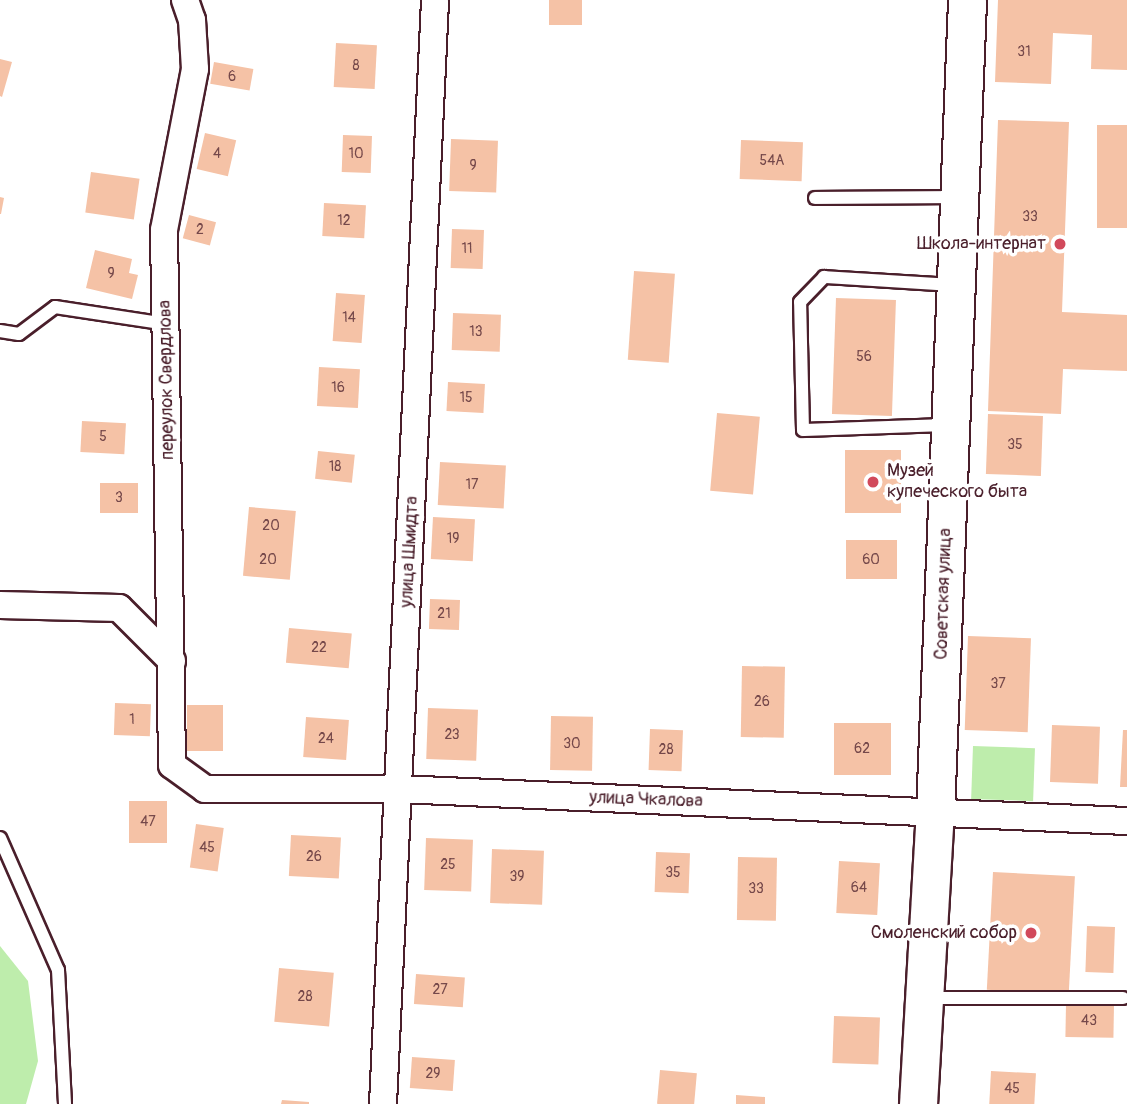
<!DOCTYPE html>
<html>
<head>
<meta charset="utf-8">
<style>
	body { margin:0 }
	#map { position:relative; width:1127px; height:1104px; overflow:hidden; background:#fff; font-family:Pangolin,sans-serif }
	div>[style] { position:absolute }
	.green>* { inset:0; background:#beedac; transform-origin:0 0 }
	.building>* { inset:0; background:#f5c2a6; transform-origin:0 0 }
	.roads { filter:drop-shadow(2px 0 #4a1f2b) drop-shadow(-2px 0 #4a1f2b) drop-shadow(0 2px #4a1f2b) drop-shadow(0 -2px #4a1f2b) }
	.lane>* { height:12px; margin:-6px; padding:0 6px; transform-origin:6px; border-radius:6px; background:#fff }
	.street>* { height:26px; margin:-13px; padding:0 13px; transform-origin:13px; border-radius:13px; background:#fff }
	.secondary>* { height:37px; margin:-18.5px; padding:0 18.5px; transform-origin:18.5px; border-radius:18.5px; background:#fff }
	.dots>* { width:19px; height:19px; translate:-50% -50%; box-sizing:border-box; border:4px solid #fff; border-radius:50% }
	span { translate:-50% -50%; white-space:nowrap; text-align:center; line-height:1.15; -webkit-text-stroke:7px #fff; paint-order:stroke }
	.number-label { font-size:14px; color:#75484a }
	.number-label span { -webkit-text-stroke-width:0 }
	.poi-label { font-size:18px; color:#4a1f2b }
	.right { translate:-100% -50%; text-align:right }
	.left { translate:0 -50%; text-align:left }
	.street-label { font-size:18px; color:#4a1f2b }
</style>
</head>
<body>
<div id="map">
	<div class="green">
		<div style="left:973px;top:746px;width:62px;height:53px;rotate:2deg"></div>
		<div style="clip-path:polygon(0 946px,28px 981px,38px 1061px,26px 1104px,0 1104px)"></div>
	</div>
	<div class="building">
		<div style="left:549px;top:0;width:33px;height:25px"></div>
		<div style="clip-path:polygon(998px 0,1127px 0,1127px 70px,1091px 69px,1092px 35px,1053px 33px,1051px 84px,995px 82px)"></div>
		<div style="left:336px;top:43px;width:41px;height:44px;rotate:3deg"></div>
		<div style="clip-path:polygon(0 59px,12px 62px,2px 97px,0 96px)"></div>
		<div style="left:214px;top:62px;width:40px;height:22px;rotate:10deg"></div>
		<div style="clip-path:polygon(998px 120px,1069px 122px,1062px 312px,1127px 315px,1127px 371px,1063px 369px,1061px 414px,988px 411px)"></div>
		<div style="left:1097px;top:125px;width:30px;height:103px"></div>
		<div style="left:205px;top:133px;width:32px;height:37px;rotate:13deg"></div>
		<div style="left:343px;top:135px;width:29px;height:37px;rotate:2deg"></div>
		<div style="left:451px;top:139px;width:47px;height:52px;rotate:2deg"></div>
		<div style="left:741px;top:140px;width:62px;height:39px;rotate:2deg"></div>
		<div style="left:91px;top:172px;width:49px;height:41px;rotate:8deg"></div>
		<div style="clip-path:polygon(0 197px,4px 198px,1px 214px,0 214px)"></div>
		<div style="left:324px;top:203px;width:42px;height:33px;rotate:3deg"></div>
		<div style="left:189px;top:215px;width:28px;height:24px;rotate:15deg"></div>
		<div style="left:452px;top:229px;width:32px;height:39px;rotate:2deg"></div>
		<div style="clip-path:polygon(95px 250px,132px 259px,129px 273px,138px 275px,132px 299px,86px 288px)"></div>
		<div style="left:634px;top:271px;width:41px;height:89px;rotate:4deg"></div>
		<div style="left:336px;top:293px;width:29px;height:48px;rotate:4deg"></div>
		<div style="left:836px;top:298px;width:60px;height:116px;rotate:2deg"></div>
		<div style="left:453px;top:313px;width:48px;height:37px;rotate:2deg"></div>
		<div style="left:319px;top:367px;width:41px;height:39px;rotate:3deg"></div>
		<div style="left:448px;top:382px;width:37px;height:29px;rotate:3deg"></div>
		<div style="left:717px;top:413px;width:43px;height:78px;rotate:5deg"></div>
		<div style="left:988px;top:414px;width:55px;height:60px;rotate:2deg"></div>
		<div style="left:82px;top:421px;width:44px;height:31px;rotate:3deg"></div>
		<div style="left:845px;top:450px;width:56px;height:63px"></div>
		<div style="left:318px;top:451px;width:37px;height:28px;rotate:6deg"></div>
		<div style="left:440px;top:462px;width:66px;height:43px;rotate:3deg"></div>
		<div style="left:100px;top:483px;width:38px;height:30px"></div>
		<div style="left:249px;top:507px;width:47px;height:69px;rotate:5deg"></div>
		<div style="left:433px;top:517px;width:42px;height:42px;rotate:3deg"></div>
		<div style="left:846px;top:540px;width:51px;height:39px"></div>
		<div style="left:430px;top:599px;width:30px;height:30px;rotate:2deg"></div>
		<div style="left:289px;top:628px;width:63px;height:35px;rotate:5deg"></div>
		<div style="left:968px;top:636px;width:63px;height:94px;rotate:2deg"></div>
		<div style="left:742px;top:666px;width:43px;height:71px;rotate:1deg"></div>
		<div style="left:115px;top:703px;width:36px;height:32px;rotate:2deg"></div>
		<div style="left:187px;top:705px;width:36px;height:46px"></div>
		<div style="left:428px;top:708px;width:50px;height:51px;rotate:2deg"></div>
		<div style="left:551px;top:716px;width:42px;height:54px;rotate:1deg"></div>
		<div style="left:306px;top:717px;width:43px;height:40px;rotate:4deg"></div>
		<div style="left:834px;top:723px;width:57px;height:52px"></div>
		<div style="left:1052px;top:725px;width:48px;height:57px;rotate:2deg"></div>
		<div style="left:650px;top:729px;width:33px;height:41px;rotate:2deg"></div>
		<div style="clip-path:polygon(1123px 730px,1127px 730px,1127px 787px,1120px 787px)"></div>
		<div style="left:129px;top:801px;width:38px;height:42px"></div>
		<div style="left:196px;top:824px;width:28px;height:44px;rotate:8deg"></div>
		<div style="left:291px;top:835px;width:50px;height:41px;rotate:3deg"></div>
		<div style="left:426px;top:838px;width:47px;height:52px;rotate:2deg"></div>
		<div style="left:492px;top:849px;width:52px;height:54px;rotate:2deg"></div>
		<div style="left:656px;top:852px;width:34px;height:40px;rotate:2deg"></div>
		<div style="left:738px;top:857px;width:39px;height:63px;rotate:1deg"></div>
		<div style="left:839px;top:861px;width:41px;height:52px;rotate:3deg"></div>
		<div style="left:993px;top:872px;width:82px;height:118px;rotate:3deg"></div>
		<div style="left:1087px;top:926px;width:28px;height:46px;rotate:2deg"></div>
		<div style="left:279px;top:968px;width:55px;height:54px;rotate:5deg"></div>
		<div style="left:416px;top:974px;width:49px;height:30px;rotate:4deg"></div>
		<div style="left:1066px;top:1004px;width:48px;height:33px;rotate:1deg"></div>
		<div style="left:834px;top:1016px;width:46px;height:47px;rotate:2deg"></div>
		<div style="left:412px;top:1057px;width:43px;height:31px;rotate:4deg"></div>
		<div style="left:660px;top:1070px;width:37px;height:34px;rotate:5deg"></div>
		<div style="left:991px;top:1071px;width:45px;height:33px;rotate:3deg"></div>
		<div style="clip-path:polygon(736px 1095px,765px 1097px,765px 1104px,736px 1104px)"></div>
		<div style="clip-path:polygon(282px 1100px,309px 1102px,309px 1104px,281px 1104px)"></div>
	</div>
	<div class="roads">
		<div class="lane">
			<div style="left:815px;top:198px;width:141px;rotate:-0.4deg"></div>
			<div style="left:0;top:331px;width:19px;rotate:9deg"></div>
			<div style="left:19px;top:334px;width:45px;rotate:-36.9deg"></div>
			<div style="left:55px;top:307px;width:112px;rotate:8.7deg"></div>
			<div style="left:946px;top:425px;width:143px;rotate:178deg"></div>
			<div style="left:803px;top:430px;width:128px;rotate:-91.3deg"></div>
			<div style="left:800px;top:302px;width:35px;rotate:-46deg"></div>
			<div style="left:824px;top:277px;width:127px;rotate:3.6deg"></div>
			<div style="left:0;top:838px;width:144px;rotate:66.3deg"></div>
			<div style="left:58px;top:970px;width:134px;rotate:87deg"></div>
			<div style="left:928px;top:998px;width:195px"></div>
		</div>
		<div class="street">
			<div style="left:185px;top:0;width:21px;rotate:71deg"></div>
			<div style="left:192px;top:20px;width:49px;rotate:86.5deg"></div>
			<div style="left:195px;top:69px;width:164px;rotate:100.9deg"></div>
			<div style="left:164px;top:230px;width:535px;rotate:89.14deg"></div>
			<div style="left:172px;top:765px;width:41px;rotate:36deg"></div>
			<div style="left:205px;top:789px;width:194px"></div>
			<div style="left:399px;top:789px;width:729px;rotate:2.52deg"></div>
			<div style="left:0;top:605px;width:119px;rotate:1.4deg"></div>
			<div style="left:119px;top:608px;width:75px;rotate:45deg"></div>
			<div style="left:383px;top:1104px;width:1105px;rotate:-87.3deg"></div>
		</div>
		<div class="secondary">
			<div style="left:918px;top:1104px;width:292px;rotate:-86.7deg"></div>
			<div style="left:935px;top:812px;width:813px;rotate:-87.74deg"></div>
		</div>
	</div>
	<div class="dots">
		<div style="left:1060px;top:244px;background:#d1495b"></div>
		<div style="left:873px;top:482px;background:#d1495b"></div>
		<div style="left:1031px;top:933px;background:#d1495b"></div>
	</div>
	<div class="number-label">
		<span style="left:1024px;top:52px">31</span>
		<span style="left:356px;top:66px">8</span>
		<span style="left:232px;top:77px">6</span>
		<span style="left:217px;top:154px">4</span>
		<span style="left:356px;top:154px">10</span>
		<span style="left:772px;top:161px">54А</span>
		<span style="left:473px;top:166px">9</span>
		<span style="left:1030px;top:217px">33</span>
		<span style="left:344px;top:221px">12</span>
		<span style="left:200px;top:230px">2</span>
		<span style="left:467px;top:249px">11</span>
		<span style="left:111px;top:274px">9</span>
		<span style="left:349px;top:318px">14</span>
		<span style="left:476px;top:332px">13</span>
		<span style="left:864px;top:357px">56</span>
		<span style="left:338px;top:388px">16</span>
		<span style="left:466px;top:398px">15</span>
		<span style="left:103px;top:437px">5</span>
		<span style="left:1015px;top:445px">35</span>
		<span style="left:335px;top:467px">18</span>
		<span style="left:472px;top:485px">17</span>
		<span style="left:119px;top:498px">3</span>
		<span style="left:271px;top:526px">20</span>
		<span style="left:453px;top:539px">19</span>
		<span style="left:268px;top:560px">20</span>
		<span style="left:871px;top:560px">60</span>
		<span style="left:444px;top:614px">21</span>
		<span style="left:319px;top:648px">22</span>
		<span style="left:998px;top:684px">37</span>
		<span style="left:762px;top:702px">26</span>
		<span style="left:132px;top:720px">1</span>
		<span style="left:452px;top:735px">23</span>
		<span style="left:326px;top:739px">24</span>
		<span style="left:572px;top:744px">30</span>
		<span style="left:862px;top:749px">62</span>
		<span style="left:666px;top:750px">28</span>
		<span style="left:148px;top:822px">47</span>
		<span style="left:207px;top:848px">45</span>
		<span style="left:314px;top:857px">26</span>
		<span style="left:448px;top:865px">25</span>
		<span style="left:673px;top:873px">35</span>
		<span style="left:517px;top:877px">39</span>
		<span style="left:859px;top:888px">64</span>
		<span style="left:756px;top:889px">33</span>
		<span style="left:440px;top:990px">27</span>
		<span style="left:305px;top:997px">28</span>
		<span style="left:1089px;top:1021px">43</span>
		<span style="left:433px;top:1074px">29</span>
		<span style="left:1012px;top:1089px">45</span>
	</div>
	<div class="poi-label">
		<span class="right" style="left:1046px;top:244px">Школа-интернат</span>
		<span class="left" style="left:887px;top:482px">Музей<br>купеческого быта</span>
		<span class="right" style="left:1017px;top:933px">Смоленский собор</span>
	</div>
	<div class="street-label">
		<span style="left:167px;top:380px;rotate:-91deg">переулок Свердлова</span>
		<span style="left:410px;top:552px;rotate:-87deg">улица Шмидта</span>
		<span style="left:944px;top:594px;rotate:-88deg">Советская улица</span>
		<span style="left:646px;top:800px;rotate:2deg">улица Чкалова</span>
	</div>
</div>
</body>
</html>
